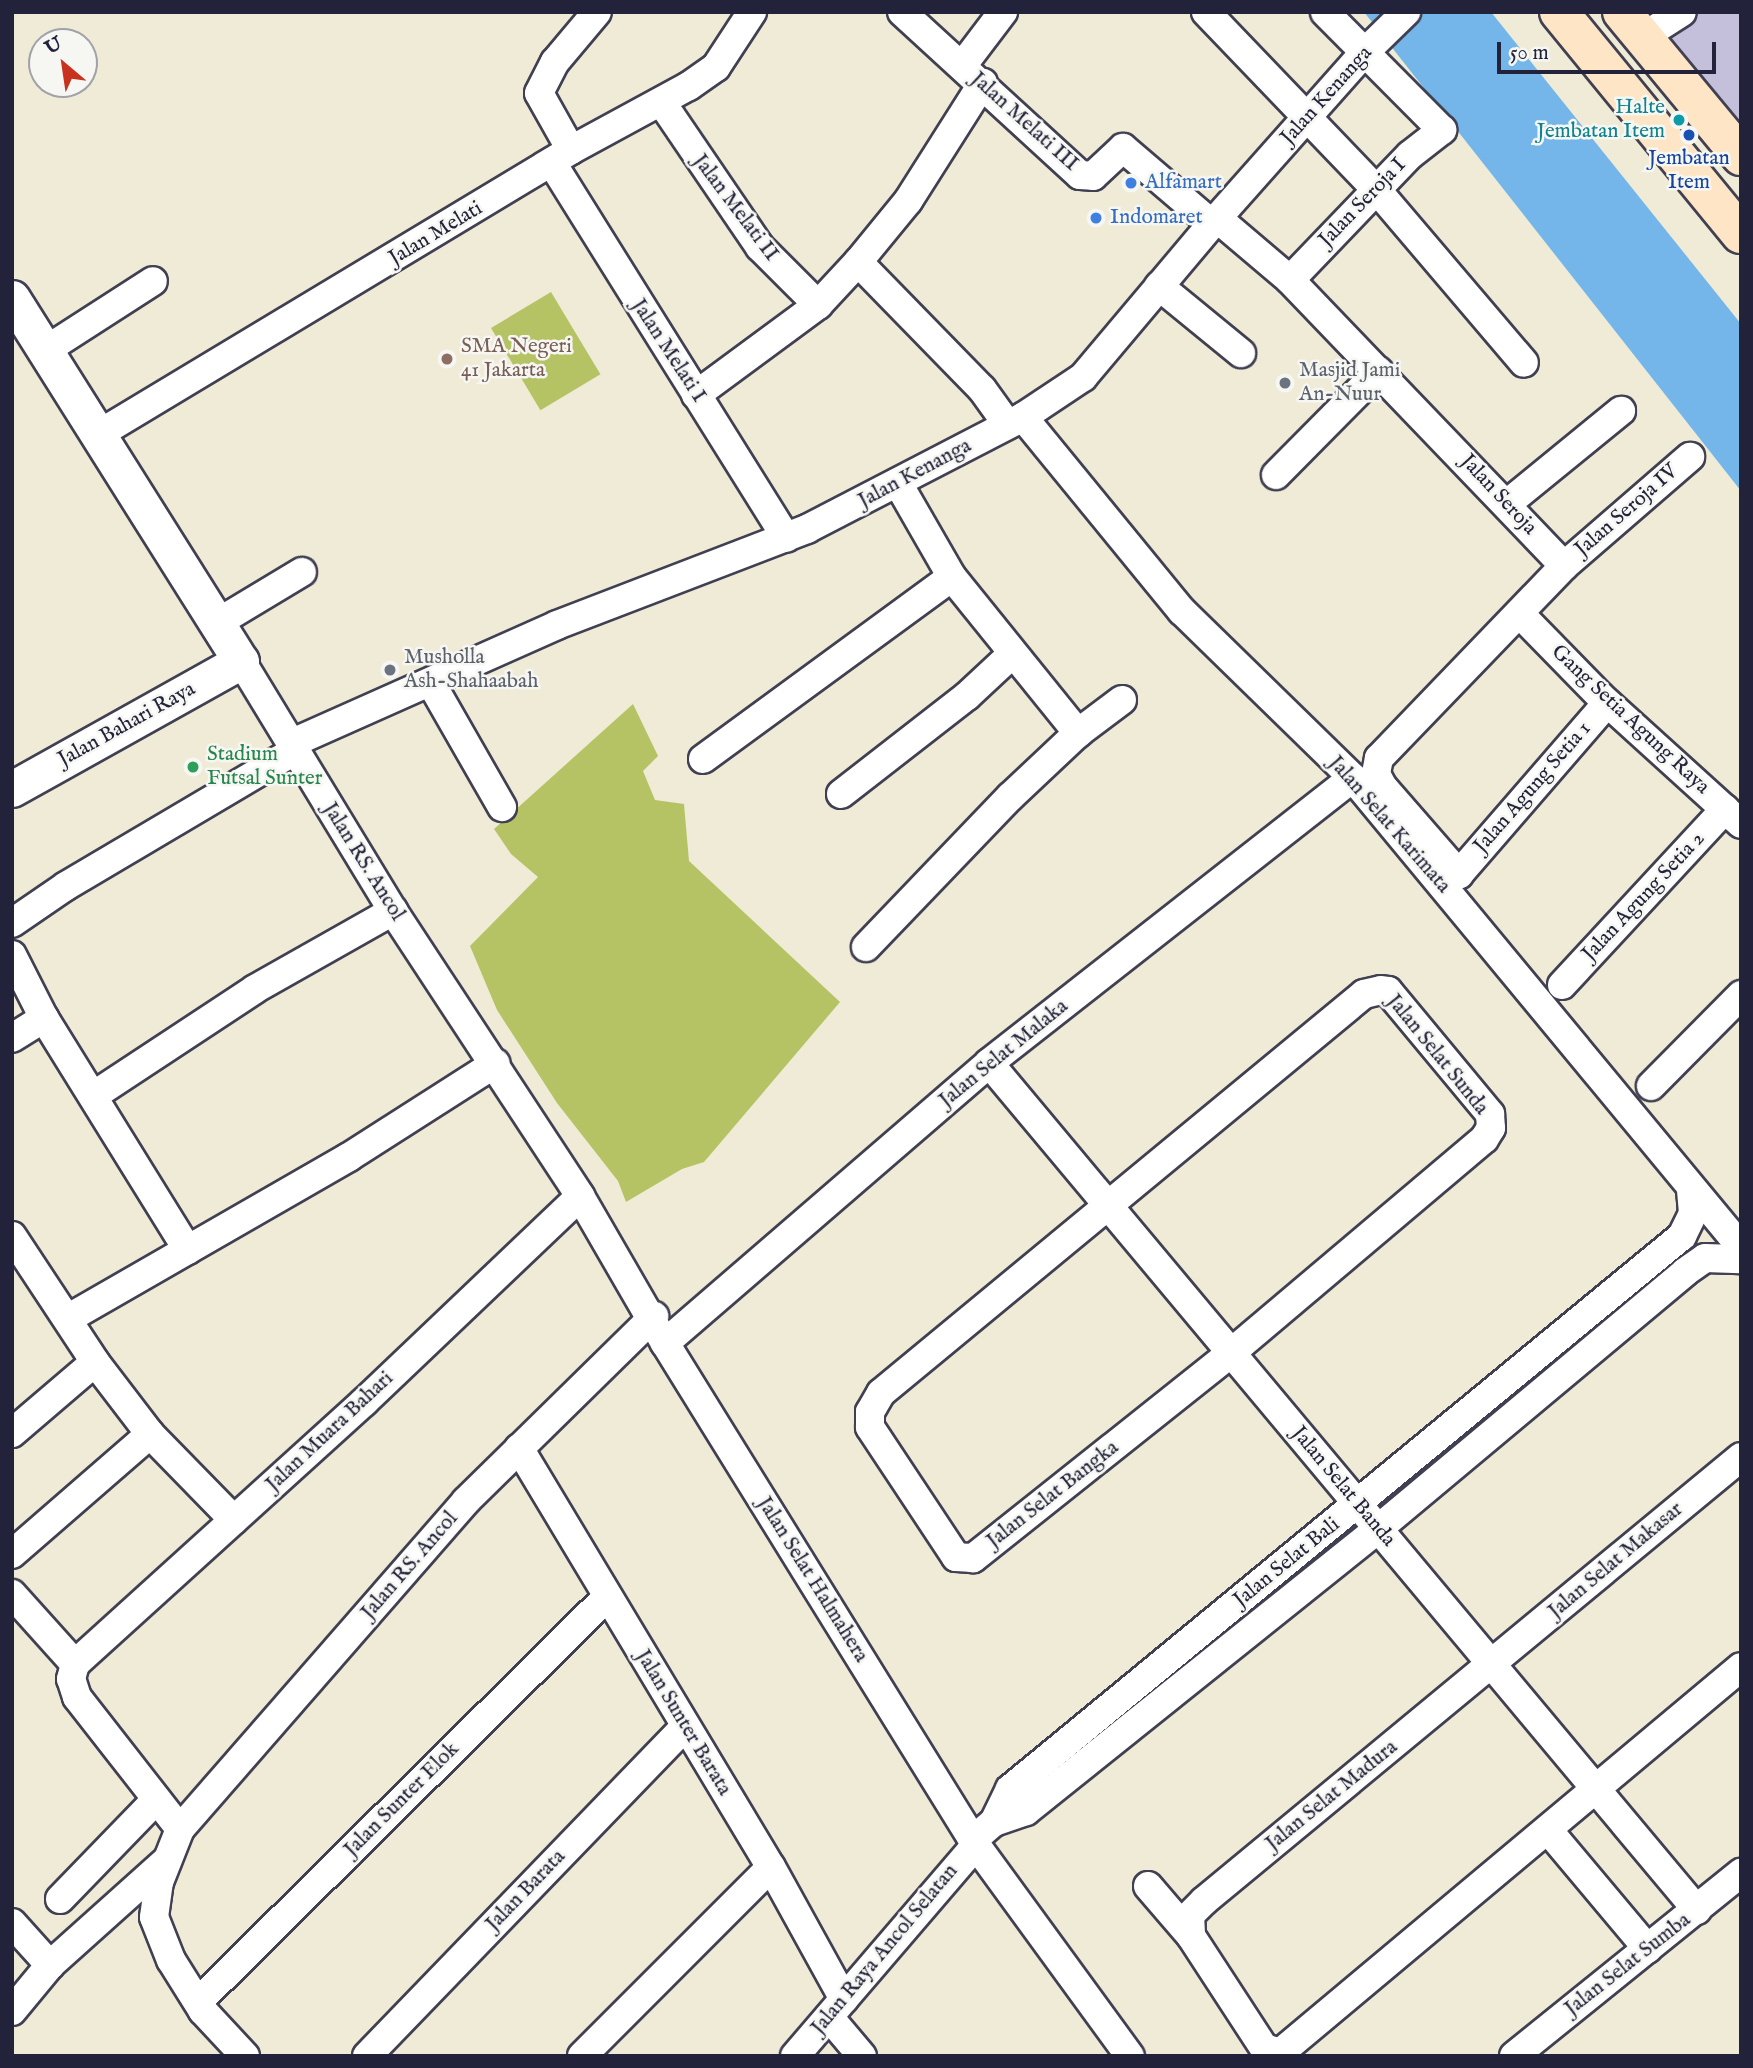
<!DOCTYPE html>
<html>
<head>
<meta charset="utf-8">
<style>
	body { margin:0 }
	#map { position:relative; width:1753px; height:2068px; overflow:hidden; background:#efebd6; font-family:"IM FELL English",serif }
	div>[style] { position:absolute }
	.industrial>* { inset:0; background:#c4c0db }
	.green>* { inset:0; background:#b6c365; transform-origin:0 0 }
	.water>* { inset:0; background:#74b6e9 }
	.roads { filter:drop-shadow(2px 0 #414052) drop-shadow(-2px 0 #414052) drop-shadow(0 2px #414052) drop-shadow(0 -2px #414052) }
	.minor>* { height:28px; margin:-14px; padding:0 14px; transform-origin:14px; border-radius:14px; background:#fff }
	.tertiary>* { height:35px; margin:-17.5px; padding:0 17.5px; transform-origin:17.5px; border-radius:17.5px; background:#fff }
	.secondary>* { height:38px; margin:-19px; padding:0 19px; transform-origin:19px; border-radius:19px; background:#fde5c5 }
	.dots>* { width:19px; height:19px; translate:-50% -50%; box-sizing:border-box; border:4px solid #f6f6f2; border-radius:50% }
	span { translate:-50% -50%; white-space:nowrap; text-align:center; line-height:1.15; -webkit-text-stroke:5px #f6f6f2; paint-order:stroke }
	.street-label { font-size:21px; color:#22223b }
	.culture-label { font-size:21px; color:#0d838f }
	.right { translate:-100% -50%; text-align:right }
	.transit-label { font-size:21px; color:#164399 }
	.shop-label { font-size:21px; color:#366cbe }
	.left { translate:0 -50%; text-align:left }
	.education-label { font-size:21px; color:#785e54 }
	.worship-label { font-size:21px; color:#5b616d }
	.leisure-label { font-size:21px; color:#27864d }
	.frame { position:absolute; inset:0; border:14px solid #22223b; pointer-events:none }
	.north { position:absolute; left:28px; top:28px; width:70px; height:70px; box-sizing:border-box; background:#f6f6f2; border:2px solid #a1a1a9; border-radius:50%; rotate:331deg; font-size:19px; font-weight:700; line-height:28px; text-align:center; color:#22223b }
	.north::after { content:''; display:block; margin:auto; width:24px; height:32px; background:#c8321e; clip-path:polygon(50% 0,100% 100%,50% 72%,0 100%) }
	.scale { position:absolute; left:1497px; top:42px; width:219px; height:32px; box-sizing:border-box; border:4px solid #22223b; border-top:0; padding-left:9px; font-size:21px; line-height:24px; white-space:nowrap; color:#22223b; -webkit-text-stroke:5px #f6f6f2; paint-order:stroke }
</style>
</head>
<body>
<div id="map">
	<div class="industrial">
		<div style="clip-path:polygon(1648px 12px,1741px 12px,1741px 127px)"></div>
	</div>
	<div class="green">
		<div style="left:551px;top:292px;width:96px;height:70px;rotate:59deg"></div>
		<div style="clip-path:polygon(633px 704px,658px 756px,643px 771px,655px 800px,684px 804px,689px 861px,840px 1002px,704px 1162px,682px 1169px,626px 1202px,618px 1181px,557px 1103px,497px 1010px,470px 946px,538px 877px,511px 854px,494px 829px)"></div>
	</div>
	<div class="water">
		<div style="clip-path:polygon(1364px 12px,1491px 12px,1741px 324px,1741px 491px)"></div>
	</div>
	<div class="roads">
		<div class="minor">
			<div style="left:902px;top:12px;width:241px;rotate:42.5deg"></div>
			<div style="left:1080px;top:175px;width:13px;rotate:4deg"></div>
			<div style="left:1093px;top:176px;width:41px;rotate:-43deg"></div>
			<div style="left:1123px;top:148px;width:117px;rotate:40.5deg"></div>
			<div style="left:1206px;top:12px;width:245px;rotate:46.2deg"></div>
			<div style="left:1376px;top:189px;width:228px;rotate:49.6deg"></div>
			<div style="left:1643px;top:37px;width:46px;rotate:-32.7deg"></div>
			<div style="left:962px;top:66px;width:68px;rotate:-52.8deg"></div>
			<div style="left:662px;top:103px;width:174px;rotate:55.8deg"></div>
			<div style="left:760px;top:247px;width:82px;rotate:45deg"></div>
			<div style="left:571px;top:150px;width:65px;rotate:-119.3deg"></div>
			<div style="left:539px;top:93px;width:35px;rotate:-63deg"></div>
			<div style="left:555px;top:62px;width:65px;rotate:-50deg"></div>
			<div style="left:552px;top:163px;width:442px;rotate:58deg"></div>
			<div style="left:1217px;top:218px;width:96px;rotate:40.3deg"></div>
			<div style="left:1290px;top:280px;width:396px;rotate:46.2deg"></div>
			<div style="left:1564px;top:566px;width:267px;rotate:133.9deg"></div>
			<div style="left:1379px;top:758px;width:16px;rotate:101deg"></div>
			<div style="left:1376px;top:774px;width:15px;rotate:62deg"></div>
			<div style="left:1383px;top:787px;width:116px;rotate:48.9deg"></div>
			<div style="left:1459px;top:874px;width:226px;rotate:-49.1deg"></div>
			<div style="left:858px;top:262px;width:177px;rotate:45.7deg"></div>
			<div style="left:982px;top:389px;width:44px;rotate:54.2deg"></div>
			<div style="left:1290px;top:280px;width:173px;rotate:-46.2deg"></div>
			<div style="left:1410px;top:155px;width:41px;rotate:-38deg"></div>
			<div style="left:1442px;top:130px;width:166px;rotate:-134.8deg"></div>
			<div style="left:1159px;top:286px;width:106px;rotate:39.3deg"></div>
			<div style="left:46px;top:350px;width:127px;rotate:-32.8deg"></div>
			<div style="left:696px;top:395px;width:152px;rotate:-36.4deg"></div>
			<div style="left:818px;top:305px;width:59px;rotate:-47.1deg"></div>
			<div style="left:858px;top:262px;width:79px;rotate:-50.7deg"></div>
			<div style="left:908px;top:201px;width:140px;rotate:-57.6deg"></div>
			<div style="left:1023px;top:417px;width:251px;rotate:50.7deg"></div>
			<div style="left:1182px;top:611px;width:239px;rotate:44.3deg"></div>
			<div style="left:1353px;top:778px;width:609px;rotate:50.4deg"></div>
			<div style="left:99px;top:434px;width:551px;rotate:-31.04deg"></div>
			<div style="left:571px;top:150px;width:134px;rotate:-28.5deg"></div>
			<div style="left:689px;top:86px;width:33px;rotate:-35deg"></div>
			<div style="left:716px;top:67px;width:66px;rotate:-56.8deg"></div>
			<div style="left:1276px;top:475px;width:146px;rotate:-45.3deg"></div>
			<div style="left:899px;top:485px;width:106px;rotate:60.1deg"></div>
			<div style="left:952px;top:577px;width:201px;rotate:51.1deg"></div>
			<div style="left:1508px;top:503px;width:146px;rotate:-39.2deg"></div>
			<div style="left:1564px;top:566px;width:167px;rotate:-40.9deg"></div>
			<div style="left:1520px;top:614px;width:115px;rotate:45.7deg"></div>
			<div style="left:1600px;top:696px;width:190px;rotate:42.2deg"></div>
			<div style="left:217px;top:623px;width:99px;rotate:-31deg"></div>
			<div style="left:241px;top:661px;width:293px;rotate:58.7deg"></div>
			<div style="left:393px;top:911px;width:341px;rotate:56.7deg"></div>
			<div style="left:580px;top:1196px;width:170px;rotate:60deg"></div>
			<div style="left:665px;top:1343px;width:591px;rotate:58.22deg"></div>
			<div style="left:976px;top:1845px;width:261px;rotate:53.9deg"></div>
			<div style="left:431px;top:683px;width:143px;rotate:60.2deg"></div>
			<div style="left:290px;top:744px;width:292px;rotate:-24deg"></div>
			<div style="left:557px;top:625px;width:268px;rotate:-21deg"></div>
			<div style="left:807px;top:529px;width:243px;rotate:-27.4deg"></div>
			<div style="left:1023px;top:417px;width:72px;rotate:-33.7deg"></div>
			<div style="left:1083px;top:377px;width:200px;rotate:-49.9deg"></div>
			<div style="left:1212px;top:224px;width:229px;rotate:-48.4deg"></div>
			<div style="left:1364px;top:53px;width:59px;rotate:-44.3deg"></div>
			<div style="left:703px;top:759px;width:308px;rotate:-36.2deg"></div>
			<div style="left:841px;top:794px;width:160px;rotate:-37.9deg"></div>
			<div style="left:967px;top:696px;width:62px;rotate:-43deg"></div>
			<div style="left:12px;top:923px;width:65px;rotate:-34.4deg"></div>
			<div style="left:66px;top:886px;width:265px;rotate:-30.6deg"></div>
			<div style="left:866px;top:947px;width:208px;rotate:-46.2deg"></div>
			<div style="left:1010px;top:797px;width:93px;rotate:-43.3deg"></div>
			<div style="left:1078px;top:733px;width:55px;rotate:-36.9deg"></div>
			<div style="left:12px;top:955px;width:71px;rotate:63.1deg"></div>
			<div style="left:44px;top:1018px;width:273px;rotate:58.2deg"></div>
			<div style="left:1562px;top:985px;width:240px;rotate:-47.2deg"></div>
			<div style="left:1381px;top:990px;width:7px;rotate:8deg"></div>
			<div style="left:1388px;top:991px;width:160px;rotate:50.3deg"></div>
			<div style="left:1490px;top:1114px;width:14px;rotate:86deg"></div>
			<div style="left:1491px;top:1128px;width:13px;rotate:122deg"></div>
			<div style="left:1484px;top:1139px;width:331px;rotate:139.8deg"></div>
			<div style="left:1231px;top:1353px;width:330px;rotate:141.5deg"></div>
			<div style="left:973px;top:1558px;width:17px;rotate:-177deg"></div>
			<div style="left:956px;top:1557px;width:156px;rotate:-123.5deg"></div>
			<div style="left:870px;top:1427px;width:15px;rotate:-90deg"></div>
			<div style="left:870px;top:1412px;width:22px;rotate:-60deg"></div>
			<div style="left:881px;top:1393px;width:626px;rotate:-39.56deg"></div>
			<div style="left:1364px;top:994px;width:17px;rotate:-13deg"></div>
			<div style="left:12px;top:1038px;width:38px;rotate:-32deg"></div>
			<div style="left:989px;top:1063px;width:1104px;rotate:50.11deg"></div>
			<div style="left:1651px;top:1086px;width:128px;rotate:-45.3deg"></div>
			<div style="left:93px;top:1096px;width:194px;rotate:-33.4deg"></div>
			<div style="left:255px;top:989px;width:159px;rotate:-29.5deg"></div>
			<div style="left:12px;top:1236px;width:151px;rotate:56.6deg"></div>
			<div style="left:95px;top:1362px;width:91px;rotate:52.6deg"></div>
			<div style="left:150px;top:1434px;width:120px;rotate:45.7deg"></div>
			<div style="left:69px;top:1318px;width:323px;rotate:-29.9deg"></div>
			<div style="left:349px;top:1157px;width:174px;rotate:-32.6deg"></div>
			<div style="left:665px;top:1343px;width:428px;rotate:-40.8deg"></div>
			<div style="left:989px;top:1063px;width:462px;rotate:-38.1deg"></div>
			<div style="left:12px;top:1433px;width:109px;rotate:-40.5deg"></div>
			<div style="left:519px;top:1448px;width:489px;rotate:59deg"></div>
			<div style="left:771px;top:1867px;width:151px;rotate:61.1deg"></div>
			<div style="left:1741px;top:1457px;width:697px;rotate:140.42deg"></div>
			<div style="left:1204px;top:1901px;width:20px;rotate:135deg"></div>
			<div style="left:1190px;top:1915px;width:21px;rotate:87deg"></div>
			<div style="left:1191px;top:1936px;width:134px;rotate:56.9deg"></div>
			<div style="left:1264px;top:2048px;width:17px;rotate:17deg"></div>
			<div style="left:1280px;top:2053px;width:601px;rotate:-39.94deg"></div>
			<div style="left:12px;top:1554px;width:183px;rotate:-41deg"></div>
			<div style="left:12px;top:1594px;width:94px;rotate:48deg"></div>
			<div style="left:994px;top:1822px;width:34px;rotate:-19deg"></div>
			<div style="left:1026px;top:1811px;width:451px;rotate:-38.7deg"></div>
			<div style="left:1378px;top:1529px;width:400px;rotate:-39.9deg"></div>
			<div style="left:1685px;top:1272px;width:24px;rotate:-35deg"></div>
			<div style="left:1705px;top:1258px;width:36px;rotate:2deg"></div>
			<div style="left:180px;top:1829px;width:167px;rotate:-128deg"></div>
			<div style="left:77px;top:1697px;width:19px;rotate:-108deg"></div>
			<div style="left:71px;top:1679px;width:16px;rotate:-75deg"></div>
			<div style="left:75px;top:1664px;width:390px;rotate:-42.2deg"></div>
			<div style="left:364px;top:1402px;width:298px;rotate:-43.6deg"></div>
			<div style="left:1548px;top:1830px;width:155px;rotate:50deg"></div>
			<div style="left:973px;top:1840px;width:28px;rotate:-41deg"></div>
			<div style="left:994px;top:1822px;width:37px;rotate:-64deg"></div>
			<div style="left:1010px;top:1789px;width:870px;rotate:-39.45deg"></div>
			<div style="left:1682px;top:1236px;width:25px;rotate:-64deg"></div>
			<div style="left:1693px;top:1213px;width:22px;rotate:-95deg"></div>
			<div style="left:1148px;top:1886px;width:66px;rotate:49.3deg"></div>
			<div style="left:60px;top:1899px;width:136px;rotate:-45.9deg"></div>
			<div style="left:12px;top:1923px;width:57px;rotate:47.9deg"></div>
			<div style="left:198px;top:2002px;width:576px;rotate:-44.72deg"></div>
			<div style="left:12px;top:2011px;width:60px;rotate:-50.4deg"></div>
			<div style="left:50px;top:1965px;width:157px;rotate:-41.9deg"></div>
			<div style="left:829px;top:2017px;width:51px;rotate:49.8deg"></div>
			<div style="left:245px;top:2056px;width:62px;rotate:-133deg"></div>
			<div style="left:203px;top:2011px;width:60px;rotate:-122.1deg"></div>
			<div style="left:171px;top:1960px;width:46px;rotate:-111.6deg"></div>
			<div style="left:154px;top:1917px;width:35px;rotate:-82deg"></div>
			<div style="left:159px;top:1882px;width:57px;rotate:-68.4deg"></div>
			<div style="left:180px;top:1829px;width:435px;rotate:-48.9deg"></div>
			<div style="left:466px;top:1501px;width:264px;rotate:-44.5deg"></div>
			<div style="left:367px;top:2056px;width:458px;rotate:-46deg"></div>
			<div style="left:582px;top:2056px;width:267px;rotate:-45deg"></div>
			<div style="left:795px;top:2056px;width:278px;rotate:-49.4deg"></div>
			<div style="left:1514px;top:2056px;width:292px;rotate:-38.9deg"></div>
		</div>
		<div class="tertiary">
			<div style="left:12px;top:298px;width:429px;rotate:57.8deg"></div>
			<div style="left:241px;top:661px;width:262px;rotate:150.8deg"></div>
		</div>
		<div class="secondary">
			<div style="left:1559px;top:12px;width:287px;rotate:50.7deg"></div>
			<div style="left:1622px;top:12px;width:187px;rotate:50.4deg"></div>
		</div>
	</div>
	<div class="dots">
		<div style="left:1679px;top:120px;background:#0f9aa8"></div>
		<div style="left:1689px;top:135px;background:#1a4fb4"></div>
		<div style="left:1131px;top:183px;background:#3f7fe0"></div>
		<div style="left:1096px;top:218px;background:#3f7fe0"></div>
		<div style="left:447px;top:359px;background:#8d6e63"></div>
		<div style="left:1285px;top:383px;background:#6b7280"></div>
		<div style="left:390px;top:670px;background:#6b7280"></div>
		<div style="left:193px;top:767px;background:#2e9e5b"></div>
	</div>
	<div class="street-label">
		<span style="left:1327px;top:96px;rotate:-48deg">Jalan Kenanga</span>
		<span style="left:1024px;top:122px;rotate:42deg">Jalan Melati III</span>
		<span style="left:1363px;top:203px;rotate:-46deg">Jalan Seroja I</span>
		<span style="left:735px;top:208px;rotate:53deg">Jalan Melati II</span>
		<span style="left:436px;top:234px;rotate:-31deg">Jalan Melati</span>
		<span style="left:668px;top:351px;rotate:57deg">Jalan Melati I</span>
		<span style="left:915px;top:474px;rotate:-28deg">Jalan Kenanga</span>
		<span style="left:1498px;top:495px;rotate:47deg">Jalan Seroja</span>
		<span style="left:1627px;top:511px;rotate:-41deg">Jalan Seroja IV</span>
		<span style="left:1630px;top:720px;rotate:43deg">Gang Setia Agung Raya</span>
		<span style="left:127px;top:725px;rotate:-29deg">Jalan Bahari Raya</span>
		<span style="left:1533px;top:788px;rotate:-49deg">Jalan Agung Setia 1</span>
		<span style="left:1389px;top:825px;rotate:49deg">Jalan Selat Karimata</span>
		<span style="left:363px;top:862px;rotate:58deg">Jalan RS. Ancol</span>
		<span style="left:1644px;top:897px;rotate:-47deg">Jalan Agung Setia 2</span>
		<span style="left:1004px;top:1054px;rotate:-39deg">Jalan Selat Malaka</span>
		<span style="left:1437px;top:1055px;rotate:51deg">Jalan Selat Sunda</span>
		<span style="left:330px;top:1432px;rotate:-43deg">Jalan Muara Bahari</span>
		<span style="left:1343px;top:1487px;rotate:50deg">Jalan Selat Banda</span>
		<span style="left:1053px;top:1495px;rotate:-38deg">Jalan Selat Bangka</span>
		<span style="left:1616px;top:1561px;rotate:-40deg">Jalan Selat Makasar</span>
		<span style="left:1287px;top:1563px;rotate:-39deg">Jalan Selat Bali</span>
		<span style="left:410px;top:1566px;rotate:-49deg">Jalan RS. Ancol</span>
		<span style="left:812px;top:1580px;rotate:58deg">Jalan Selat Halmahera</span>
		<span style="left:683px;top:1723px;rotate:59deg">Jalan Sunter Barata</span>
		<span style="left:1332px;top:1796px;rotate:-39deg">Jalan Selat Madura</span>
		<span style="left:402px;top:1800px;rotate:-45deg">Jalan Sunter Elok</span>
		<span style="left:526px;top:1891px;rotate:-46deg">Jalan Barata</span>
		<span style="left:885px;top:1950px;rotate:-50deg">Jalan Raya Ancol Selatan</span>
		<span style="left:1628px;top:1965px;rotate:-38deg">Jalan Selat Sumba</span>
	</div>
	<div class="culture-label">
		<span class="right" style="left:1665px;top:120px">Halte<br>Jembatan Item</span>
	</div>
	<div class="transit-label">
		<span style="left:1689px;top:171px">Jembatan<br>Item</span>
	</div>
	<div class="shop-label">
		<span class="left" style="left:1145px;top:183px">Alfamart</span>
		<span class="left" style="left:1110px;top:218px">Indomaret</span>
	</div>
	<div class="education-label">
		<span class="left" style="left:461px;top:359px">SMA Negeri<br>41 Jakarta</span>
	</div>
	<div class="worship-label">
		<span class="left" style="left:1299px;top:383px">Masjid Jami<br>An-Nuur</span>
		<span class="left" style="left:404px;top:670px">Musholla<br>Ash-Shahaabah</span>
	</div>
	<div class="leisure-label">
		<span class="left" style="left:207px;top:767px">Stadium<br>Futsal Sunter</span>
	</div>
	<div class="frame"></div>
	<div class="north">U</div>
	<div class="scale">50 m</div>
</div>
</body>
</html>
